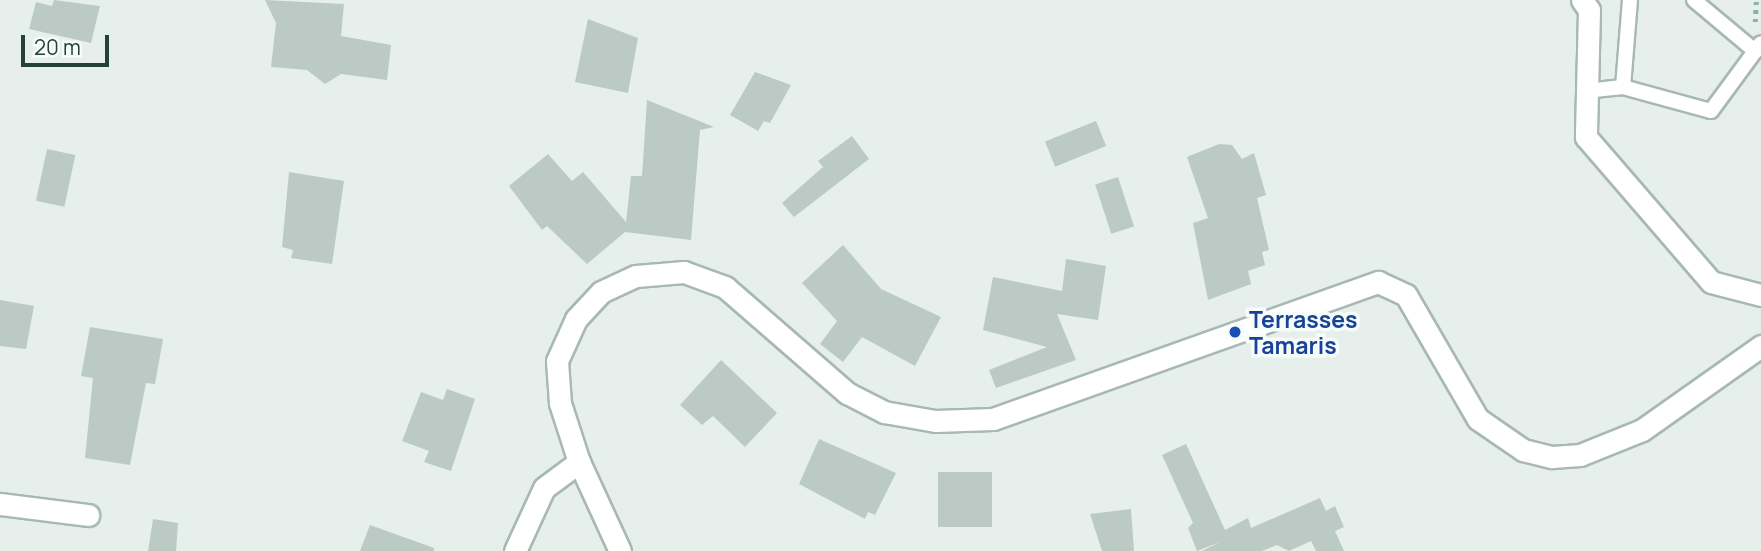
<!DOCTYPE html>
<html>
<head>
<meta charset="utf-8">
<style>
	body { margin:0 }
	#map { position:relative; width:1761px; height:551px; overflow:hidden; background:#e6efeb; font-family:Manrope,sans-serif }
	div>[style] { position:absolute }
	.building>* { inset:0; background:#bbcac4; transform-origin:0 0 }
	.path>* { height:4.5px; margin-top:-2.25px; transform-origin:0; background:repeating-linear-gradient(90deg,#86b3a5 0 3.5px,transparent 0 8.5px) }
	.roads { filter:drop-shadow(2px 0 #a8b8b2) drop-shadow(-2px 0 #a8b8b2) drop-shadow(0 2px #a8b8b2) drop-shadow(0 -2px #a8b8b2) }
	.lane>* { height:14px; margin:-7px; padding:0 7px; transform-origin:7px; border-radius:7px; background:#fff }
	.street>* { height:21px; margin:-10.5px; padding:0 10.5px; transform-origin:10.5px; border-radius:10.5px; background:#fff }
	.dots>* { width:19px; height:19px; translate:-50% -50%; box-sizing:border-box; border:4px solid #f7fbf9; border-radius:50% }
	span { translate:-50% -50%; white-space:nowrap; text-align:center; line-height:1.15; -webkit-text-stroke:7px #f7fbf9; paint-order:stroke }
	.transit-label { font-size:23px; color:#164399; font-weight:700 }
	.left { translate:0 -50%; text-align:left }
	.scale { position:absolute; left:21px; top:35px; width:88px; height:32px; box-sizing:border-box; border:4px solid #24423a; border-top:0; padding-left:9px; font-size:21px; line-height:24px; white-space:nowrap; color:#24423a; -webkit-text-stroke:5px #f7fbf9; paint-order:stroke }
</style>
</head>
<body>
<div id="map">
	<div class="building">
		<div style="clip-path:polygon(54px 0,100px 6px,91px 43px,29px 29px,36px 2px,52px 6px)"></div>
		<div style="clip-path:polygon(265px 0,344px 4px,341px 36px,391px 45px,387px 80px,341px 74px,325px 84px,307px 70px,271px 67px,276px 23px)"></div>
		<div style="clip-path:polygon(588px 19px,638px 38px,628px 93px,575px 82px)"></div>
		<div style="clip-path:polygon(755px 72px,791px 85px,770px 123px,764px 121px,758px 131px,730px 115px)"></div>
		<div style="clip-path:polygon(647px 100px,714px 127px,700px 130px,691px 240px,625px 232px,587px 264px,547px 226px,542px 230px,509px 186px,548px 154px,572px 181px,583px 172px,626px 222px,631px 176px,642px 176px)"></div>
		<div style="left:1096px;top:121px;width:27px;height:55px;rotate:68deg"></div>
		<div style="clip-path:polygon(852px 136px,869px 159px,794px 217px,782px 203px,823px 167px,818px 161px)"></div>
		<div style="clip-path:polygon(1219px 144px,1232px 145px,1242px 159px,1254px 153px,1266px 195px,1257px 198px,1269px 250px,1262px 252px,1265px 265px,1248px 271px,1251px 284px,1208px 300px,1193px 223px,1208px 218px,1187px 157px)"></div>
		<div style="left:47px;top:149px;width:29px;height:53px;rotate:12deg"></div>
		<div style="clip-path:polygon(289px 172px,344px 181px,332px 264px,291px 258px,293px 250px,282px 247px)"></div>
		<div style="left:1118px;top:177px;width:52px;height:24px;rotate:72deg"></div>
		<div style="clip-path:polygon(843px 245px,881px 289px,941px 317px,915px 366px,862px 337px,843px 362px,820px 344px,837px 321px,802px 283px)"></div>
		<div style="clip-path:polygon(1066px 259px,1106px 266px,1098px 320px,1057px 314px,1076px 360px,996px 388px,989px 370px,1047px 347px,983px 330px,993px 277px,1062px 291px)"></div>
		<div style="clip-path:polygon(0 300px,34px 306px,26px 349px,0 346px)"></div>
		<div style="clip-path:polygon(90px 327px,163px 339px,155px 384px,146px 383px,130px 465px,85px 458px,93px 378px,81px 376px)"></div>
		<div style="clip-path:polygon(721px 360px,777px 413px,745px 447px,713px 416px,702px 425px,680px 405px)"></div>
		<div style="clip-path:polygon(447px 389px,475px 399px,451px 471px,424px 462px,429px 451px,402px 441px,421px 392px,443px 400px)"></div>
		<div style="clip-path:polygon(819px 439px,896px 473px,875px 515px,868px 512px,865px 519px,799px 484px)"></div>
		<div style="clip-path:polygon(1186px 444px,1225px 530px,1248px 518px,1251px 528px,1320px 498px,1326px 511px,1335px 506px,1344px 527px,1335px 531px,1344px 551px,1316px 551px,1311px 541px,1289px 551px,1277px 545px,1262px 551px,1202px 551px,1220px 542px,1197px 551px,1188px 528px,1193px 523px,1162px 455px)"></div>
		<div style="left:992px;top:472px;width:55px;height:54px;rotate:90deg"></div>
		<div style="clip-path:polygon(1131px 509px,1134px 551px,1102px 551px,1090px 514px)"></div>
		<div style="clip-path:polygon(153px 519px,178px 523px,176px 551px,148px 551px)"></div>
		<div style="clip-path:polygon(370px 525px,434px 548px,434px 551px,360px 551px)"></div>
	</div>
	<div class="path">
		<div style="left:1755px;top:22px;width:22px;rotate:-87deg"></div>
	</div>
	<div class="roads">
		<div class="lane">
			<div style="left:1694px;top:0;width:80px;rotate:39.9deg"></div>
			<div style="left:1623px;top:87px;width:87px;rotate:-85.4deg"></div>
			<div style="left:1585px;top:91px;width:38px;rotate:-6deg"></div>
			<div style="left:1623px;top:87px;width:91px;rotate:15.3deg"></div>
			<div style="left:1711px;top:111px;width:84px;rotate:-53.7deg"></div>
		</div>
		<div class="street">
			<div style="left:1582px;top:0;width:12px;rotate:55deg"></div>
			<div style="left:1589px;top:10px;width:127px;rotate:91.4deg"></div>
			<div style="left:1586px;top:137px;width:191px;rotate:49.2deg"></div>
			<div style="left:1711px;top:282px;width:52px;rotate:14.6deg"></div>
			<div style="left:0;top:504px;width:89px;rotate:7.1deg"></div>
			<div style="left:515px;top:551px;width:69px;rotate:-65.3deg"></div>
			<div style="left:544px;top:488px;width:44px;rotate:-36.6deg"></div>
			<div style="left:620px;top:551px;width:98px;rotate:-114.7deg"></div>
			<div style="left:579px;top:462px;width:62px;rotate:-107.9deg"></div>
			<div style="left:560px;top:403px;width:42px;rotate:-94.1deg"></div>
			<div style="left:557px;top:361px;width:46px;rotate:-65.7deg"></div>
			<div style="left:576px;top:319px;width:37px;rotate:-47deg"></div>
			<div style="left:601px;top:292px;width:38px;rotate:-25deg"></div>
			<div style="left:636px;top:276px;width:48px;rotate:-4.8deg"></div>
			<div style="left:684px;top:272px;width:44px;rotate:20.1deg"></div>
			<div style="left:725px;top:287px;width:162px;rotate:41deg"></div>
			<div style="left:847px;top:393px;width:42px;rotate:27.2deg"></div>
			<div style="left:884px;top:412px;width:52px;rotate:10deg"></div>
			<div style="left:935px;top:421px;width:58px;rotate:-2deg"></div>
			<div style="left:993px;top:419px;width:409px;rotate:-19.6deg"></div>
			<div style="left:1378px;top:282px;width:31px;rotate:25deg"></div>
			<div style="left:1406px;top:295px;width:143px;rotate:59.9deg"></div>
			<div style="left:1478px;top:419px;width:55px;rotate:34.6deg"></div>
			<div style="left:1523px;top:450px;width:30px;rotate:14deg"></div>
			<div style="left:1552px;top:457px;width:28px;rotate:-4deg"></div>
			<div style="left:1580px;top:455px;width:67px;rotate:-22deg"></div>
			<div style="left:1642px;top:430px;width:146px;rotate:-35.2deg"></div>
		</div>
	</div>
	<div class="dots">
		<div style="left:1235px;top:332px;background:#1a4fb4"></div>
	</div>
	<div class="transit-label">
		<span class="left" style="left:1249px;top:332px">Terrasses<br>Tamaris</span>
	</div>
	<div class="scale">20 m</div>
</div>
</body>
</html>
